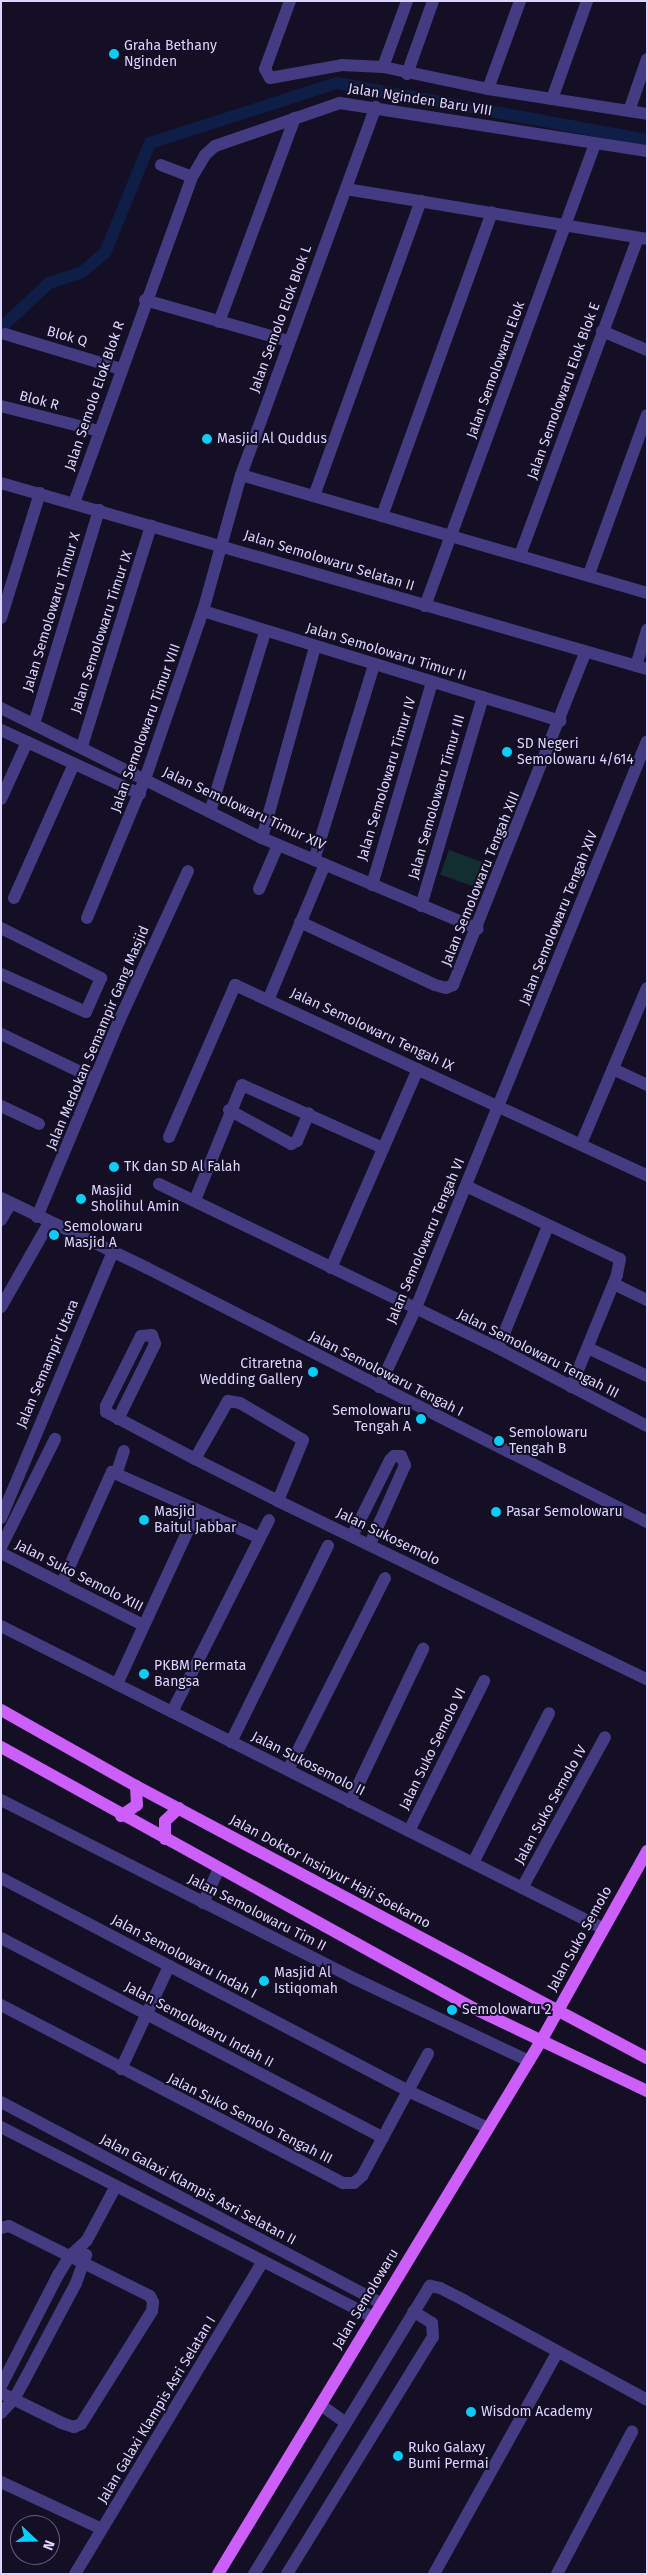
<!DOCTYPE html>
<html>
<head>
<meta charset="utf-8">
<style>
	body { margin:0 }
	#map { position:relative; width:648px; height:2575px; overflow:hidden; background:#150f25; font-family:"Fira Sans",sans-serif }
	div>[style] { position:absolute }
	.green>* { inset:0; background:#132e2f; transform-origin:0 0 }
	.canal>* { height:12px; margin:-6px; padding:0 6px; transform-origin:6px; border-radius:6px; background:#0e1e46 }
	.minor>* { height:12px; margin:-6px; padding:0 6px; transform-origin:6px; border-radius:6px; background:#443c82 }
	.major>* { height:12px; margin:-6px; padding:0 6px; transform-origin:6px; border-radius:6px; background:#cc5ffa }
	.dots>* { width:14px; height:14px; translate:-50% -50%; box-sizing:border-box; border:2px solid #150f25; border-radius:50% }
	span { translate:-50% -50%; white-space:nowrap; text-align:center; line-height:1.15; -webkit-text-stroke:4px #150f25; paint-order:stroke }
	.poi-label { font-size:14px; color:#dcd5fe }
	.left { translate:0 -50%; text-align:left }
	.right { translate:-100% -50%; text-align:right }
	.street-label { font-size:14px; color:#dcd5fe }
	.frame { position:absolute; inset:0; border:2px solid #dcd5fe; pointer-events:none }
	.north { position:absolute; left:10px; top:2515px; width:50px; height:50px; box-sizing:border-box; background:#150f25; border:1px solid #655e7c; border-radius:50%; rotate:111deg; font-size:14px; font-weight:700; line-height:20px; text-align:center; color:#dcd5fe }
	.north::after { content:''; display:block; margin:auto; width:18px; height:22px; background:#07cdf7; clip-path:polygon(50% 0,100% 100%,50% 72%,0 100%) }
</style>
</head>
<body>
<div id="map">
	<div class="green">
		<div style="left:449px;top:850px;width:40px;height:26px;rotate:20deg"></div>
	</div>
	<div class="canal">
		<div style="left:1px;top:328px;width:66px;rotate:-43.2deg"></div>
		<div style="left:49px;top:283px;width:35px;rotate:-18deg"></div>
		<div style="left:82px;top:272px;width:30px;rotate:-40deg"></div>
		<div style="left:105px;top:253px;width:119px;rotate:-67.8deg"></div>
		<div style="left:150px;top:143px;width:196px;rotate:-17.8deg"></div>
		<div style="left:337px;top:83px;width:315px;rotate:10.4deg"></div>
	</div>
	<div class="minor">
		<div style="left:290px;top:1px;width:72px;rotate:110.2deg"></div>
		<div style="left:265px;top:69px;width:10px;rotate:61deg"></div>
		<div style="left:270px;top:78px;width:73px;rotate:-10.2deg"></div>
		<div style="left:342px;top:65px;width:41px;rotate:2.8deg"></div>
		<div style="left:383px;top:67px;width:107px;rotate:11.8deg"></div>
		<div style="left:488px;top:89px;width:161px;rotate:8.9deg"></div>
		<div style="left:383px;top:67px;width:70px;rotate:-70deg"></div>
		<div style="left:407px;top:74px;width:77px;rotate:-70.4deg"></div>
		<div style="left:488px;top:89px;width:94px;rotate:-70deg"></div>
		<div style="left:552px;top:99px;width:104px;rotate:-70.3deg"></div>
		<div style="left:629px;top:111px;width:55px;rotate:-70.9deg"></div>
		<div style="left:161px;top:165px;width:33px;rotate:21deg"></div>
		<div style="left:346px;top:189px;width:305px;rotate:9.4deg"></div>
		<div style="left:145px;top:300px;width:149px;rotate:16deg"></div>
		<div style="left:219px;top:322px;width:218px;rotate:-69.6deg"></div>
		<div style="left:602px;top:331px;width:49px;rotate:22.9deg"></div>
		<div style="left:5px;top:334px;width:121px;rotate:16.8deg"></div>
		<div style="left:1px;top:406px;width:101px;rotate:14.3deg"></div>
		<div style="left:241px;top:475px;width:423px;rotate:16.2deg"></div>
		<div style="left:1px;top:483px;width:672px;rotate:16.06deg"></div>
		<div style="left:314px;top:496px;width:314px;rotate:-70.1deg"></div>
		<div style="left:74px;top:503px;width:347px;rotate:-70.1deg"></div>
		<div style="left:192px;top:177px;width:26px;rotate:-59deg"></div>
		<div style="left:205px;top:155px;width:13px;rotate:-42deg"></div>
		<div style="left:215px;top:146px;width:132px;rotate:-19deg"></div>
		<div style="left:340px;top:103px;width:311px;rotate:8.9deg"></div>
		<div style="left:382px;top:516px;width:323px;rotate:-70.1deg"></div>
		<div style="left:520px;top:555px;width:338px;rotate:-69.6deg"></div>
		<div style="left:589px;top:574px;width:169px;rotate:-70deg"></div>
		<div style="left:425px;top:606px;width:493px;rotate:-69.8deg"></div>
		<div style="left:203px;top:611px;width:374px;rotate:17.1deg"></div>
		<div style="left:1px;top:618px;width:131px;rotate:-72.7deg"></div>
		<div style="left:636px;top:666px;width:38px;rotate:-73deg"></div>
		<div style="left:1px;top:708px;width:292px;rotate:26.5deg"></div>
		<div style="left:262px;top:838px;width:234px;rotate:22.8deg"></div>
		<div style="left:34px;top:724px;width:224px;rotate:-73.1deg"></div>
		<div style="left:1px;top:730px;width:153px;rotate:24.7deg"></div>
		<div style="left:82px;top:746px;width:231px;rotate:-72.6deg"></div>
		<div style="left:1px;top:799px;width:63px;rotate:-65.5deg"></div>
		<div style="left:210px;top:812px;width:188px;rotate:-73deg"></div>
		<div style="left:262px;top:838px;width:198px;rotate:-74.5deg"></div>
		<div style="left:314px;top:860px;width:204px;rotate:-72.9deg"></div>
		<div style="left:372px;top:885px;width:212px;rotate:-73.5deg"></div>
		<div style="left:259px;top:889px;width:48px;rotate:-66.6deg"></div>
		<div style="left:14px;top:898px;width:147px;rotate:-65.9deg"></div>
		<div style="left:421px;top:906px;width:218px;rotate:-73.5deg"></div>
		<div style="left:87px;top:918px;width:151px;rotate:-67.4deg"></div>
		<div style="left:145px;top:779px;width:178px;rotate:-71deg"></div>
		<div style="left:203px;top:611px;width:141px;rotate:-74.4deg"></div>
		<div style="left:241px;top:475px;width:392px;rotate:-69.9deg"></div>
		<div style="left:300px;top:922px;width:149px;rotate:25deg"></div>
		<div style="left:435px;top:985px;width:11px;rotate:15deg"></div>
		<div style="left:446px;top:988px;width:8px;rotate:-23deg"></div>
		<div style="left:453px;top:985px;width:356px;rotate:-68.3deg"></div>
		<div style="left:1px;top:928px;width:112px;rotate:26.6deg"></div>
		<div style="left:101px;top:978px;width:37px;rotate:114deg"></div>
		<div style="left:86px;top:1012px;width:93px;rotate:-155.9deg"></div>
		<div style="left:269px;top:998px;width:145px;rotate:-67.3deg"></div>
		<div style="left:1px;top:1034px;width:104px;rotate:25.6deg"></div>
		<div style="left:613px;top:1069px;width:38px;rotate:25deg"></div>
		<div style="left:1px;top:1106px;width:42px;rotate:25.3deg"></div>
		<div style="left:229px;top:1110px;width:71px;rotate:28.7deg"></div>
		<div style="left:291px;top:1144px;width:7px;rotate:-27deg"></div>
		<div style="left:297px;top:1141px;width:30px;rotate:-67deg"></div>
		<div style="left:169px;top:1137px;width:166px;rotate:-66.5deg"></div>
		<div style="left:235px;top:985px;width:454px;rotate:24.8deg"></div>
		<div style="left:581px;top:1144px;width:169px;rotate:-67.1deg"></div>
		<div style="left:159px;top:1184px;width:377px;rotate:25.8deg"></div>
		<div style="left:498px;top:1348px;width:168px;rotate:27.6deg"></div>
		<div style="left:466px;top:1186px;width:170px;rotate:25.4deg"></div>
		<div style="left:620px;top:1259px;width:16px;rotate:101deg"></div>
		<div style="left:617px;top:1275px;width:121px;rotate:112.3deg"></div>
		<div style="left:1px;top:1198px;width:162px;rotate:25.6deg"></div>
		<div style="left:147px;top:1268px;width:561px;rotate:26.93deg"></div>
		<div style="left:195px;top:1200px;width:124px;rotate:-67.8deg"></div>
		<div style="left:242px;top:1085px;width:154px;rotate:24.1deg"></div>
		<div style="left:37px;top:1217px;width:212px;rotate:-67.3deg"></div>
		<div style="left:119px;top:1021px;width:165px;rotate:-65.3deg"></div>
		<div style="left:1px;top:1220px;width:20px;rotate:-60deg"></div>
		<div style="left:331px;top:1268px;width:217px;rotate:-66.4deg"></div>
		<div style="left:614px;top:1284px;width:37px;rotate:26deg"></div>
		<div style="left:1px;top:1307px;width:97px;rotate:-60.3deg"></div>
		<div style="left:498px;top:1348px;width:132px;rotate:-67.7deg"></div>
		<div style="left:588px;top:1348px;width:65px;rotate:25.4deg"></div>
		<div style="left:379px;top:1387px;width:85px;rotate:-64.9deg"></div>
		<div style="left:415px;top:1310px;width:614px;rotate:-67.82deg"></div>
		<div style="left:118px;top:1419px;width:84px;rotate:-63.7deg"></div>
		<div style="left:155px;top:1344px;width:9px;rotate:-108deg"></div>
		<div style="left:152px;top:1335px;width:11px;rotate:175deg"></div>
		<div style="left:141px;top:1336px;width:78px;rotate:116.6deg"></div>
		<div style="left:106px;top:1406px;width:6px;rotate:90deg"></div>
		<div style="left:106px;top:1412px;width:101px;rotate:27.8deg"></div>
		<div style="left:195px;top:1459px;width:93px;rotate:26.8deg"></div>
		<div style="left:278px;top:1501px;width:410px;rotate:25.8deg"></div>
		<div style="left:195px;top:1459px;width:67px;rotate:-60.4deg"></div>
		<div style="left:228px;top:1401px;width:12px;rotate:9deg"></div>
		<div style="left:240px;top:1403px;width:73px;rotate:30.4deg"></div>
		<div style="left:303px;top:1440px;width:66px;rotate:112.3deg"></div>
		<div style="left:117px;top:1472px;width:22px;rotate:-72deg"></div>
		<div style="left:1px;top:1518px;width:290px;rotate:-67.2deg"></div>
		<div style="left:352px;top:1536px;width:85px;rotate:-63.4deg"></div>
		<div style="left:390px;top:1460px;width:6px;rotate:-45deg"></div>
		<div style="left:394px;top:1456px;width:7px"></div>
		<div style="left:401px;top:1456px;width:10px;rotate:66deg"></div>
		<div style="left:405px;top:1465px;width:86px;rotate:113.9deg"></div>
		<div style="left:1px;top:1547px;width:121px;rotate:-63.4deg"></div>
		<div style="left:1px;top:1553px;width:159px;rotate:26.9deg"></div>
		<div style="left:62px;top:1583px;width:122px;rotate:-65.8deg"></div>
		<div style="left:112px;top:1472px;width:162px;rotate:24deg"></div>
		<div style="left:1px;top:1626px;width:673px;rotate:26.68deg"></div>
		<div style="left:117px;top:1684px;width:191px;rotate:-65.2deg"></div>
		<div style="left:172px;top:1712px;width:215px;rotate:-63.2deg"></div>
		<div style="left:231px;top:1742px;width:219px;rotate:-63.7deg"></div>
		<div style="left:288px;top:1770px;width:215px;rotate:-63.2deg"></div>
		<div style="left:1px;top:1800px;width:392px;rotate:26.8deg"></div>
		<div style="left:351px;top:1977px;width:197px;rotate:25.3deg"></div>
		<div style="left:350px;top:1802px;width:170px;rotate:-64.5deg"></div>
		<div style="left:409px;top:1831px;width:168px;rotate:-63.4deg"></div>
		<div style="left:473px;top:1863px;width:168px;rotate:-63.1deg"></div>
		<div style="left:1px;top:1878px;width:459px;rotate:27.6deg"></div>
		<div style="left:408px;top:2091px;width:88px;rotate:24.8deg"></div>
		<div style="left:522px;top:1888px;width:172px;rotate:-61.2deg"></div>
		<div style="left:203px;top:1903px;width:38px;rotate:-65deg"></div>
		<div style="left:1px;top:1938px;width:431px;rotate:27.6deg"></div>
		<div style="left:1px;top:2005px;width:386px;rotate:27.5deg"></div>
		<div style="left:343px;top:2183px;width:11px"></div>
		<div style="left:354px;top:2183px;width:11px;rotate:-41deg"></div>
		<div style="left:362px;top:2176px;width:139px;rotate:-61.6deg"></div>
		<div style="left:121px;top:2069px;width:114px;rotate:-65deg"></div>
		<div style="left:1px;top:2102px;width:430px;rotate:27.9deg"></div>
		<div style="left:1px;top:2127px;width:418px;rotate:27.1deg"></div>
		<div style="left:1px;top:2228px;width:8px;rotate:-14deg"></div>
		<div style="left:9px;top:2226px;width:157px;rotate:26.4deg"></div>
		<div style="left:150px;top:2296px;width:7px;rotate:63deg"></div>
		<div style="left:153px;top:2302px;width:9px;rotate:96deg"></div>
		<div style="left:152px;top:2311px;width:133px;rotate:122.1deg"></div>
		<div style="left:81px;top:2424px;width:8px;rotate:157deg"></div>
		<div style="left:74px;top:2427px;width:13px;rotate:-162deg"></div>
		<div style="left:62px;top:2423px;width:68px;rotate:-153.8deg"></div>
		<div style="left:1px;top:2386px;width:125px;rotate:-62.8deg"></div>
		<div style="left:58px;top:2275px;width:22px;rotate:-58deg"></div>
		<div style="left:70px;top:2256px;width:23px;rotate:-43deg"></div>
		<div style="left:87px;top:2240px;width:61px;rotate:-61.8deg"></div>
		<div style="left:322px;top:2406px;width:28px;rotate:35deg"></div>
		<div style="left:1px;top:2413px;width:19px;rotate:-47deg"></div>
		<div style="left:14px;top:2399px;width:21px;rotate:-61deg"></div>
		<div style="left:24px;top:2381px;width:111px;rotate:-62deg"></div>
		<div style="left:76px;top:2283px;width:30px;rotate:-70deg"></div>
		<div style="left:1px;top:2482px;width:111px;rotate:25deg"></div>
		<div style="left:75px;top:2574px;width:365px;rotate:-59deg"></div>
		<div style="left:254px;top:2574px;width:338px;rotate:-58.6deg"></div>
		<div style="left:430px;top:2286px;width:10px;rotate:11deg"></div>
		<div style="left:440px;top:2288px;width:28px;rotate:27deg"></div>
		<div style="left:465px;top:2301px;width:207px;rotate:28.5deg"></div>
		<div style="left:287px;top:2574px;width:278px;rotate:-58.4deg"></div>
		<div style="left:433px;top:2337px;width:14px;rotate:-94deg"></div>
		<div style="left:432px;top:2323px;width:22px;rotate:-148deg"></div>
		<div style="left:434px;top:2574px;width:253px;rotate:-60.9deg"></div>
		<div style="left:557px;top:2574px;width:161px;rotate:-62.2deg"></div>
	</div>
	<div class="major">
		<div style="left:1px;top:1710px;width:155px;rotate:29.4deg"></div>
		<div style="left:136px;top:1786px;width:579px;rotate:28.03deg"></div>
		<div style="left:1px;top:1747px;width:539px;rotate:28.94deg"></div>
		<div style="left:473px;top:2008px;width:193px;rotate:25.5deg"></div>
		<div style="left:121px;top:1816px;width:19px;rotate:-35deg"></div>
		<div style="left:137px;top:1805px;width:19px;rotate:-93deg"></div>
		<div style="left:165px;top:1839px;width:18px;rotate:-90deg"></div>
		<div style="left:165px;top:1821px;width:19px;rotate:-43deg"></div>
		<div style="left:218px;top:2574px;width:623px;rotate:-58.78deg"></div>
		<div style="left:541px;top:2041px;width:218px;rotate:-60.8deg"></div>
	</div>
	<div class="dots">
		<div style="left:114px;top:54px;background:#07cdf7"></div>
		<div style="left:207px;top:439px;background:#07cdf7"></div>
		<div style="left:507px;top:752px;background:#07cdf7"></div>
		<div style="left:114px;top:1167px;background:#07cdf7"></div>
		<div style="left:81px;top:1199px;background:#07cdf7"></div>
		<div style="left:54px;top:1235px;background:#07cdf7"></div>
		<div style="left:313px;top:1372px;background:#07cdf7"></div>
		<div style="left:421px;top:1419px;background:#07cdf7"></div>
		<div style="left:499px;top:1441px;background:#07cdf7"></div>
		<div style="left:496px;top:1512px;background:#07cdf7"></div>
		<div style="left:144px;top:1520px;background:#07cdf7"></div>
		<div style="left:144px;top:1674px;background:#07cdf7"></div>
		<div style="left:264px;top:1981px;background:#07cdf7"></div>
		<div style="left:452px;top:2010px;background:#07cdf7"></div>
		<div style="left:471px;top:2412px;background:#07cdf7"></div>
		<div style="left:398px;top:2456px;background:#07cdf7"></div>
	</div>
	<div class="poi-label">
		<span class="left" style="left:124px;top:54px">Graha Bethany<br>Nginden</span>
		<span class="left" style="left:217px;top:439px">Masjid Al Quddus</span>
		<span class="left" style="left:517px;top:752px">SD Negeri<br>Semolowaru 4/614</span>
		<span class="left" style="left:124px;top:1167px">TK dan SD Al Falah</span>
		<span class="left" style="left:91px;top:1199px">Masjid<br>Sholihul Amin</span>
		<span class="left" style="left:64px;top:1235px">Semolowaru<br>Masjid A</span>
		<span class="right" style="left:303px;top:1372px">Citraretna<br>Wedding Gallery</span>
		<span class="right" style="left:411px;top:1419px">Semolowaru<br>Tengah A</span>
		<span class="left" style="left:509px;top:1441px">Semolowaru<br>Tengah B</span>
		<span class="left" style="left:154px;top:1520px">Masjid<br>Baitul Jabbar</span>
		<span class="left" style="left:506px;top:1512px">Pasar Semolowaru</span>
		<span class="left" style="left:154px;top:1674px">PKBM Permata<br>Bangsa</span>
		<span class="left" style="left:274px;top:1981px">Masjid Al<br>Istiqomah</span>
		<span class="left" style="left:462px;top:2010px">Semolowaru 2</span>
		<span class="left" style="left:481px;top:2412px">Wisdom Academy</span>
		<span class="left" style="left:408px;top:2456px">Ruko Galaxy<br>Bumi Permai</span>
	</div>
	<div class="street-label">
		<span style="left:420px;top:100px;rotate:9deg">Jalan Nginden Baru VIII</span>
		<span style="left:281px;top:319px;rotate:-70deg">Jalan Semolo Elok Blok L</span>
		<span style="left:67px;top:337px;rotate:16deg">Blok Q</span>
		<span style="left:496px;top:370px;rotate:-70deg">Jalan Semolowaru Elok</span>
		<span style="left:564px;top:391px;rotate:-70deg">Jalan Semolowaru Elok Blok E</span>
		<span style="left:95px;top:396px;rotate:-71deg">Jalan Semolo Elok Blok R</span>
		<span style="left:39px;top:401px;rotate:15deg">Blok R</span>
		<span style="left:329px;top:561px;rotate:17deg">Jalan Semolowaru Selatan II</span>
		<span style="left:52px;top:612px;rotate:-73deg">Jalan Semolowaru Timur X</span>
		<span style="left:102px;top:632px;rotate:-72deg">Jalan Semolowaru Timur IX</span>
		<span style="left:386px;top:652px;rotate:17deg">Jalan Semolowaru Timur II</span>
		<span style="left:146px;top:728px;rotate:-70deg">Jalan Semolowaru Timur VIII</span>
		<span style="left:387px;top:779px;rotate:-73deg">Jalan Semolowaru Timur IV</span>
		<span style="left:437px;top:797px;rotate:-74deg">Jalan Semolowaru Timur III</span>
		<span style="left:244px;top:809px;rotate:25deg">Jalan Semolowaru Timur XIV</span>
		<span style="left:481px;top:879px;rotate:-68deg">Jalan Semolowaru Tengah XIII</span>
		<span style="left:559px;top:918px;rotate:-68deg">Jalan Semolowaru Tengah XIV</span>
		<span style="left:372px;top:1030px;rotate:25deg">Jalan Semolowaru Tengah IX</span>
		<span style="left:98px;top:1038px;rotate:-67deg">Jalan Medokan Semampir Gang Masjid</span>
		<span style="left:426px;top:1241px;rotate:-67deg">Jalan Semolowaru Tengah VI</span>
		<span style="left:538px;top:1354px;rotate:27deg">Jalan Semolowaru Tengah III</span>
		<span style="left:48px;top:1364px;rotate:-67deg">Jalan Semampir Utara</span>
		<span style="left:386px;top:1374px;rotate:27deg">Jalan Semolowaru Tengah I</span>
		<span style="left:388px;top:1537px;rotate:26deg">Jalan Sukosemolo</span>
		<span style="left:79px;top:1576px;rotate:27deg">Jalan Suko Semolo XIII</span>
		<span style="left:433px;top:1749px;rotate:-64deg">Jalan Suko Semolo VI</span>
		<span style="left:308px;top:1764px;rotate:27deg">Jalan Sukosemolo II</span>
		<span style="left:551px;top:1805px;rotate:-61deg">Jalan Suko Semolo IV</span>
		<span style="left:330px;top:1872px;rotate:28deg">Jalan Doktor Insinyur Haji Soekarno</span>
		<span style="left:257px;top:1913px;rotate:27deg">Jalan Semolowaru Tim II</span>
		<span style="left:580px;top:1939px;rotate:-61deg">Jalan Suko Semolo</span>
		<span style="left:184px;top:1957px;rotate:28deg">Jalan Semolowaru Indah I</span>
		<span style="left:199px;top:2025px;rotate:28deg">Jalan Semolowaru Indah II</span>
		<span style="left:250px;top:2119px;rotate:27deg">Jalan Suko Semolo Tengah III</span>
		<span style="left:198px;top:2190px;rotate:28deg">Jalan Galaxi Klampis Asri Selatan II</span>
		<span style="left:366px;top:2299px;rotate:-59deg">Jalan Semolowaru</span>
		<span style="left:157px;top:2410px;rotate:-59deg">Jalan Galaxi Klampis Asri Selatan I</span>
	</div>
	<div class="frame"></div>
	<div class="north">N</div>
</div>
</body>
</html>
